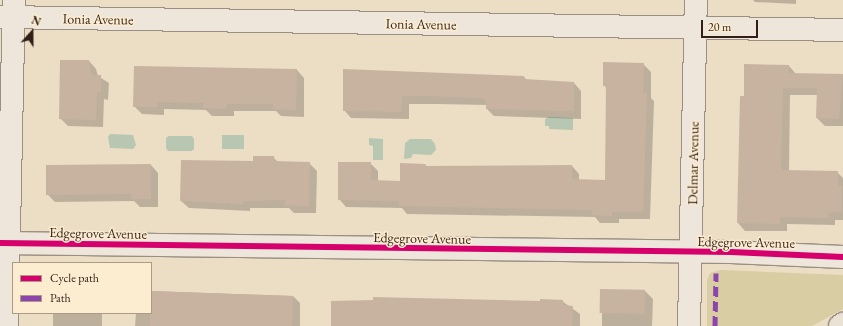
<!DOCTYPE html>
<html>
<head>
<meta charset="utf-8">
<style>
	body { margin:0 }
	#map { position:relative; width:843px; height:326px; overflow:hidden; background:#ecddc5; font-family:"EB Garamond",serif }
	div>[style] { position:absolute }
	.green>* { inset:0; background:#d8cda3 }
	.water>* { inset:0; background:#b7c7b1; transform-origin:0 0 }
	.shadow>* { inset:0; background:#0003; transform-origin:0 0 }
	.building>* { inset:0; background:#c8b3a1; transform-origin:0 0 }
	.roads { filter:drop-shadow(1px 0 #9a8f82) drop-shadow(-1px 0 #9a8f82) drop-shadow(0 1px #9a8f82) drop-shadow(0 -1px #9a8f82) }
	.minor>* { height:22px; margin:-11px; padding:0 11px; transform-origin:11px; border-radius:11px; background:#eee6da }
	.major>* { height:22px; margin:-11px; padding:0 11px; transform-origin:11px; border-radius:11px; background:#eae2d5 }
	.quiet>* { height:5px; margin-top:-2.5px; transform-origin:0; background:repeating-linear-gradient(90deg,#8e44ad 0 10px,transparent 0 15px) }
	.cycleway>* { height:6px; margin:-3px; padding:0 3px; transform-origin:3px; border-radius:3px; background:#d6006c }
	span { translate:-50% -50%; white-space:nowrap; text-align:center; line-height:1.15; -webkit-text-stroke:3px #fcecd0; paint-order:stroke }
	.street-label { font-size:14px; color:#301e17 }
	.legend { position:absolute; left:12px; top:262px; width:140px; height:52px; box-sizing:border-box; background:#fcecd0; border:1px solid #aa9a86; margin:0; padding:5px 7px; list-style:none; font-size:12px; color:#301e17 }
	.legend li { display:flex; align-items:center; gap:8px; height:20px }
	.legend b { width:20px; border:1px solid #aa9a86 }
	.north { position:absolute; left:12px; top:12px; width:40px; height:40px; -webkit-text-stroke:3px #fcecd0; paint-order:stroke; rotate:21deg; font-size:11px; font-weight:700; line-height:16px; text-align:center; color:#301e17 }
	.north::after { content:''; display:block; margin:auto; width:14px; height:18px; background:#301e17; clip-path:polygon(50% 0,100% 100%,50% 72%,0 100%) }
	.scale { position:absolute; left:701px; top:20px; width:57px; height:18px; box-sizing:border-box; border:2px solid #301e17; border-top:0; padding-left:5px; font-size:12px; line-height:14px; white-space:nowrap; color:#301e17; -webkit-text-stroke:3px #fcecd0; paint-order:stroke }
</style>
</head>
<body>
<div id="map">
	<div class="green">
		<div style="clip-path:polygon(720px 270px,843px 275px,843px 309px,812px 326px,707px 326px,707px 280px,710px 273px)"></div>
	</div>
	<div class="water">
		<div style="clip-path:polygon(549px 117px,573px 118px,573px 130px,549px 129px,549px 126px,545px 126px,545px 119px)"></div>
		<div style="clip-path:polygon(110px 134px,133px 135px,136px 145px,133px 149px,110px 148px,108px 137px)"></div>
		<div style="left:222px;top:135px;width:22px;height:14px"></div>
		<div style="clip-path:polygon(169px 136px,192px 136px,194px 139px,194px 149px,192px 151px,168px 151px,166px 148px,166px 138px)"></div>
		<div style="clip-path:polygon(369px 138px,383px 139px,383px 160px,373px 160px,373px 146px,369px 145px)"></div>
		<div style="clip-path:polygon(410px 139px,431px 139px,435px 144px,436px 150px,431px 155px,413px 154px,411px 158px,404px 159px,405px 143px)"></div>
	</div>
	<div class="shadow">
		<div style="clip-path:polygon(753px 0,796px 0,796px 4px,755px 2px)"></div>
		<div style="clip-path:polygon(89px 61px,96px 69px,98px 76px,109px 83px,108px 100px,104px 99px,103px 127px,68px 126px,60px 118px)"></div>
		<div style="clip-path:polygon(643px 64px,651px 72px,651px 98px,654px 101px,650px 219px,619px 219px,619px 223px,600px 223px,595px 217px,407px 214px,402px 208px,346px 207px,339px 199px,370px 163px,378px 171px,378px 181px,401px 182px,425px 164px,427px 167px,572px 166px,579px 174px,579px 180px,606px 181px,607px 89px,604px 85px)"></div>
		<div style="clip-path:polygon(789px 66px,796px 74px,843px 74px,843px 126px,825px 126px,817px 118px,817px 95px,790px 95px,789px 171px,837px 172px,843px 178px,843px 220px,835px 220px,835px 225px,787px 224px,787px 231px,745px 231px,738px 223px,745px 97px)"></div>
		<div style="clip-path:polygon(297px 70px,304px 78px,304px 117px,281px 116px,276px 111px,234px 111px,234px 116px,212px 116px,206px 110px,164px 109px,164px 115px,142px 114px,134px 106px)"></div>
		<div style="clip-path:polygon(344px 70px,524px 77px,527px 80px,574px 83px,581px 91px,581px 119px,494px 116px,487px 109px,487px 105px,436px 104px,409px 104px,409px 119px,351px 118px,344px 110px)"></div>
		<div style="clip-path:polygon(273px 157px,278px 162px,309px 163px,317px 171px,316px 213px,294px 213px,289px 208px,250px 208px,250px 211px,189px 208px,181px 201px,254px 162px)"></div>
		<div style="clip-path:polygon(151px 165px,158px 173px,158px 207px,140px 207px,134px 201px,55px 202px,47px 194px)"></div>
		<div style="clip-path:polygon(602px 290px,645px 291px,653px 299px,652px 326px,602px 326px)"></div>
		<div style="clip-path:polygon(151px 291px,293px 296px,300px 303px,300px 326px,135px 326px,136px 313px,151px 313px)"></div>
		<div style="clip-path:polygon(562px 301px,580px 314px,580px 326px,332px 326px)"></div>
		<div style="left:53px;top:313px;width:49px;height:13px"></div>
	</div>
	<div class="building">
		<div style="clip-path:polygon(60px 60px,89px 60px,92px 75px,101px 75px,101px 92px,97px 92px,96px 120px,59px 119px)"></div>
		<div style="clip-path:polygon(603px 62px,644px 63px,643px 93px,647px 93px,643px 212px,612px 212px,612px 216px,592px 215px,592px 210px,399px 206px,399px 201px,338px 200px,338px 162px,371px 162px,371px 180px,400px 181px,400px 163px,425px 164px,425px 166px,572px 165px,572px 179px,605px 180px,606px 86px,603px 86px)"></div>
		<div style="clip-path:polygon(744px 64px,789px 65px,789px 73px,843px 74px,839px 119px,816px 118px,817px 88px,783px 88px,781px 166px,782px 170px,838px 171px,838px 186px,842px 186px,842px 211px,828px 213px,828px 218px,780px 217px,780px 224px,737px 223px,740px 96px,744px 96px)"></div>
		<div style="clip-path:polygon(134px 66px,297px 69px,296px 110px,273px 109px,273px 104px,227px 104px,226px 109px,203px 108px,203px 103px,157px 102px,157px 107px,133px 107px)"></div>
		<div style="clip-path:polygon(343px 69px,524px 76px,524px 79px,574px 82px,574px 111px,486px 109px,486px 100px,481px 98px,428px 96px,402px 96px,401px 112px,343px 111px)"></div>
		<div style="clip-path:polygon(253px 156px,274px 156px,274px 161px,310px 162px,309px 206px,285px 205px,285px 200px,243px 201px,243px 204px,180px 201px,181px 160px,253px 161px)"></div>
		<div style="clip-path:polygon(151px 164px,151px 199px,131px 199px,131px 194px,46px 195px,46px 165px)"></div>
		<div style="left:600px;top:289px;width:45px;height:24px;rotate:1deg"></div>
		<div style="left:151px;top:291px;width:142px;height:35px;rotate:2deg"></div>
		<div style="clip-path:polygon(373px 297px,540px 301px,540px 299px,563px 300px,563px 305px,573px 306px,572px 326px,331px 326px,331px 301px,373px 300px)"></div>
	</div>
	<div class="roads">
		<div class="minor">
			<div style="left:0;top:17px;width:843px;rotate:0.88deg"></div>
			<div style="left:0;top:243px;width:731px;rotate:0.71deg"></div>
			<div style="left:731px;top:252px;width:112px;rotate:2.6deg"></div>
			<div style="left:7px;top:326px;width:326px;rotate:-88.8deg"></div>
			<div style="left:689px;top:326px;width:326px;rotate:-88.8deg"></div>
		</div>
		<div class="major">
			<div style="left:840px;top:326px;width:4px;rotate:-34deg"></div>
		</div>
	</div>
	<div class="quiet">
		<div style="left:715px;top:326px;width:53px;rotate:-88.9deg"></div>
	</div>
	<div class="cycleway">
		<div style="left:0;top:243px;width:731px;rotate:0.71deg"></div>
		<div style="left:731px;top:252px;width:112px;rotate:2.6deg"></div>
	</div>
	<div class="street-label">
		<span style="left:98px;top:19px;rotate:1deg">Ionia Avenue</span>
		<span style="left:421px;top:24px;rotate:1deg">Ionia Avenue</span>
		<span style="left:693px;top:163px;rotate:-89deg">Delmar Avenue</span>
		<span style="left:98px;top:233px;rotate:1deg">Edgegrove Avenue</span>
		<span style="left:422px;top:238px;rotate:1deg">Edgegrove Avenue</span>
		<span style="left:746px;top:242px;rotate:1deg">Edgegrove Avenue</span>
	</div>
	<ul class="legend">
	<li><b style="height:5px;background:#d6006c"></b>Cycle path</li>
	<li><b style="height:5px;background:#8e44ad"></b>Path</li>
	</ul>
	<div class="north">N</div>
	<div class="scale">20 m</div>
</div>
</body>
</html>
